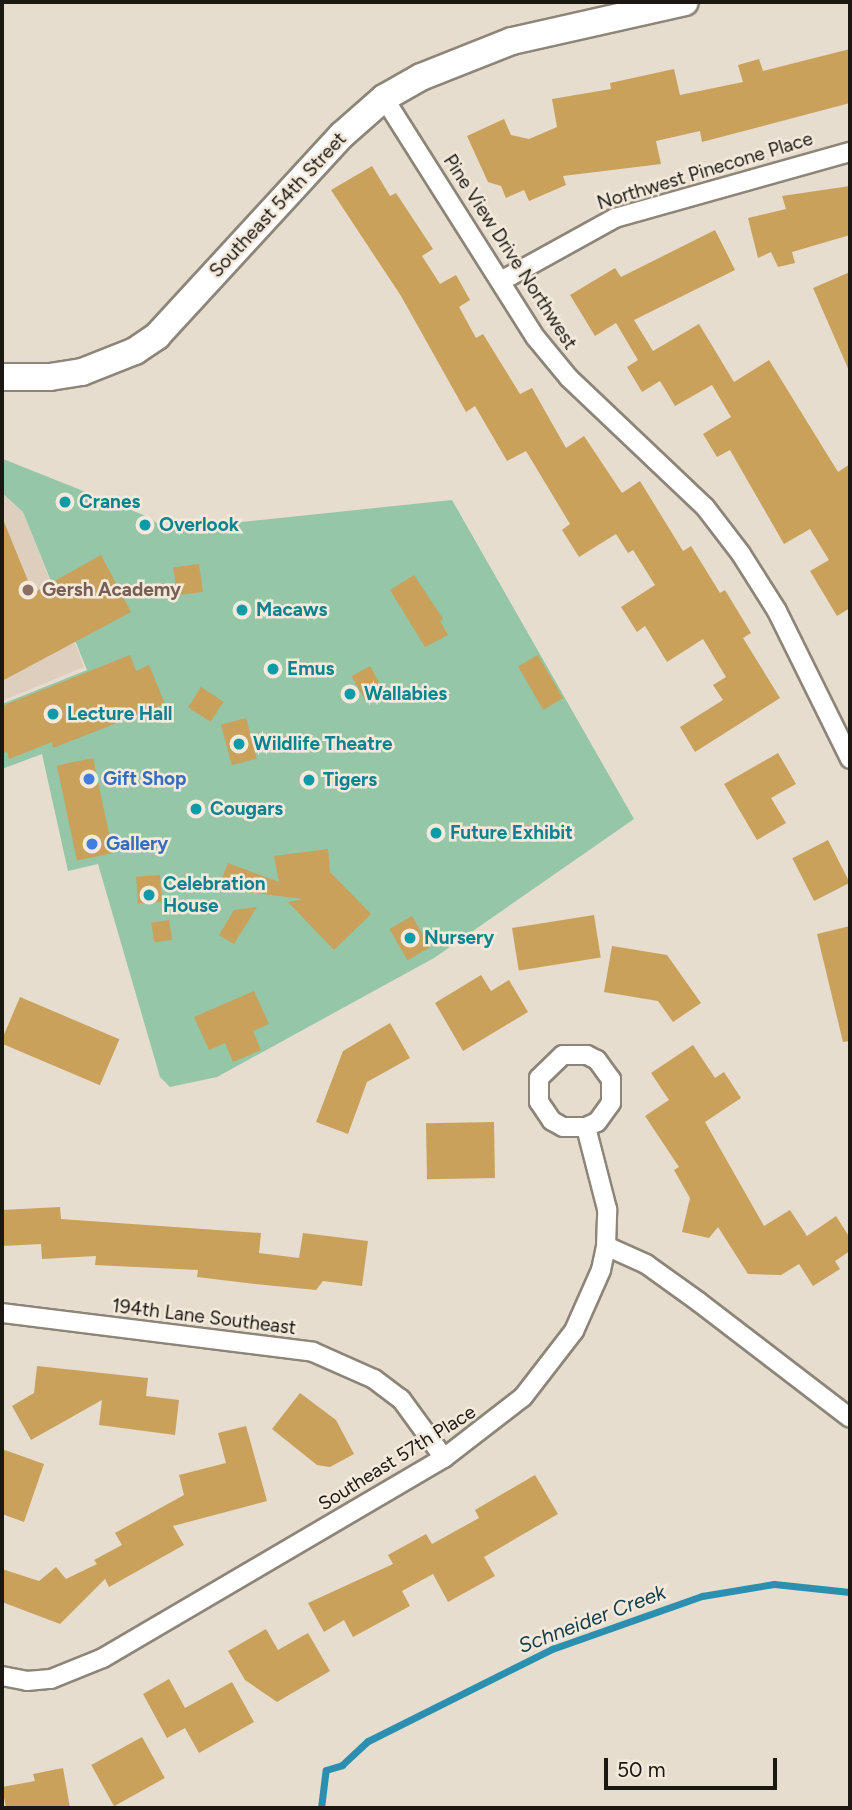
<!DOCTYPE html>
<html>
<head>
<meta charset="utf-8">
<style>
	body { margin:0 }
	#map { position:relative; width:852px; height:1810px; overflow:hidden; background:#e6ddcf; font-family:Figtree,sans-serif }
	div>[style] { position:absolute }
	.education>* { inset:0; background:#ddcebd }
	.green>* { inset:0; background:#94c6a7 }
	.stream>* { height:7px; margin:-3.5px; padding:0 3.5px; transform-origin:3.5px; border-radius:3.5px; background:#2c8fb0 }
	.building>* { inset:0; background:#c9a15b; transform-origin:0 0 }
	.roads { filter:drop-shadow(2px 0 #8d8578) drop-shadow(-2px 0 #8d8578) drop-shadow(0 2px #8d8578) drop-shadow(0 -2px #8d8578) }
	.street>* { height:18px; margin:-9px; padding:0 9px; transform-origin:9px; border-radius:9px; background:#fff }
	.secondary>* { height:26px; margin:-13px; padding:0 13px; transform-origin:13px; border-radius:13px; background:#fff }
	.dots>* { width:19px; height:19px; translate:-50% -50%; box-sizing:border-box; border:4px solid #f3eadc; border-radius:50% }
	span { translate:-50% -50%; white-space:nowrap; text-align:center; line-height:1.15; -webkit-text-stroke:5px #f3eadc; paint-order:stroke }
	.street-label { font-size:19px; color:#1b1813 }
	.culture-label { font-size:19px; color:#0d838f; font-weight:700 }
	.left { translate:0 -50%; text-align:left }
	.education-label { font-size:19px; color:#785e54; font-weight:700 }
	.shop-label { font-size:19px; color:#366cbe; font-weight:700 }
	.water-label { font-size:21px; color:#123d4b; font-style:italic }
	.frame { position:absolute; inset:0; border:4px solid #1b1813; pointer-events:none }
	.scale { position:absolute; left:604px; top:1758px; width:173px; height:32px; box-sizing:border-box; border:4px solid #1b1813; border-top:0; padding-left:9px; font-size:21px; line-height:24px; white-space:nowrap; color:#1b1813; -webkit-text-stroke:5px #f3eadc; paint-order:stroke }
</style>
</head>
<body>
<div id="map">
	<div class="education">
		<div style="clip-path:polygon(2px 494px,23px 512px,84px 667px,2px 701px)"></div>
	</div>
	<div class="green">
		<div style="clip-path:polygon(3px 459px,151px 518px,164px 530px,452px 500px,634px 819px,434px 958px,217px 1077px,170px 1087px,160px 1077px,98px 864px,68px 871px,42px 754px,2px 769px,2px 704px,87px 670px,23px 512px,2px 493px)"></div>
	</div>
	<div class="stream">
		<div style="left:321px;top:1808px;width:38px;rotate:-83deg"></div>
		<div style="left:326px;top:1770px;width:17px;rotate:-17deg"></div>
		<div style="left:342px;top:1765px;width:35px;rotate:-43deg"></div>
		<div style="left:368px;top:1741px;width:206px;rotate:-26.6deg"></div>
		<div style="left:552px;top:1649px;width:159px;rotate:-19.5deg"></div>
		<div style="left:702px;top:1596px;width:73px;rotate:-9.5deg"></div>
		<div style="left:774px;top:1584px;width:76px;rotate:6deg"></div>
	</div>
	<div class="building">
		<div style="clip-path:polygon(850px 49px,850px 103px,702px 142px,700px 131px,656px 141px,661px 164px,563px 176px,566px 185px,529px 201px,524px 190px,506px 198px,501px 186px,488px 182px,467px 136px,504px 119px,511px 135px,529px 139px,557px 127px,552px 99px,611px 89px,610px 83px,674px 69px,680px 95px,743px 82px,738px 65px,759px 59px,763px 71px)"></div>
		<div style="clip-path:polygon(372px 166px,390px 196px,396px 193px,433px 249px,422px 256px,440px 284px,456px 275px,470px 300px,459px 307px,476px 338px,483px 334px,520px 394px,532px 388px,566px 448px,584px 436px,622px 493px,640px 481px,683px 551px,691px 546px,720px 593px,725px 590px,751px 633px,743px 638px,780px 698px,695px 752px,680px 727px,723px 700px,713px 685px,726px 677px,703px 639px,667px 662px,645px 626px,637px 632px,621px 607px,655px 585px,633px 550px,628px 553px,616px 534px,579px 557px,562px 530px,570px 524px,526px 451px,507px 461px,475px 406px,466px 412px,401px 296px,331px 190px)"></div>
		<div style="clip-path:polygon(850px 186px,850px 235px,792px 252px,795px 263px,778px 267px,771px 252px,758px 258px,748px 218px,786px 209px,782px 196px)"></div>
		<div style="clip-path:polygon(715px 230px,735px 270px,634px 320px,653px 351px,699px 324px,734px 382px,769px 360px,838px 472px,850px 464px,850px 608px,837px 616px,810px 571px,829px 560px,810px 529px,784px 544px,730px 450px,717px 457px,703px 434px,731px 417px,712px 385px,675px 406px,660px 381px,642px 392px,627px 367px,638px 360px,616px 323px,595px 336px,570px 295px,615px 268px,621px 277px)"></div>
		<div style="clip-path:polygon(850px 272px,850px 373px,813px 288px)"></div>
		<div style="clip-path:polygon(2px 517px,33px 593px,101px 555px,131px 612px,2px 681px)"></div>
		<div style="left:199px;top:564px;width:28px;height:26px;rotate:82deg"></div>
		<div style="clip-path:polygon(414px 575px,443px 619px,440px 621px,448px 635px,425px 647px,390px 590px)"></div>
		<div style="clip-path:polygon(130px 655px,136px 671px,149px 665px,165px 704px,53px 748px,52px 742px,9px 759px,7px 752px,2px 754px,2px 706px)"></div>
		<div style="left:538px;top:655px;width:50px;height:23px;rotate:60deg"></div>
		<div style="left:370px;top:666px;width:29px;height:21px;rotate:61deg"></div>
		<div style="left:201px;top:687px;width:27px;height:24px;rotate:33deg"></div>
		<div style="left:246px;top:718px;width:42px;height:26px;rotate:75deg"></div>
		<div style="clip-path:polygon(778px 753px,796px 784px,771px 798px,786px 823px,757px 840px,724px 784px)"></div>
		<div style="left:93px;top:758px;width:97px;height:37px;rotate:78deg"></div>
		<div style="left:828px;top:840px;width:48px;height:40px;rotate:63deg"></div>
		<div style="clip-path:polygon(328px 849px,330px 872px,371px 914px,334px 950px,288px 902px,303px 899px,218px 888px,228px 863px,279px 882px,274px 856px)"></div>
		<div style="left:160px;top:875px;width:27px;height:24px;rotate:86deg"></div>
		<div style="clip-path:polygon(257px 907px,234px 944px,219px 935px,234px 910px)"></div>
		<div style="left:594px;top:915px;width:43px;height:83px;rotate:81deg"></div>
		<div style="left:412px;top:916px;width:36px;height:26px;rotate:60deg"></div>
		<div style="left:169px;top:920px;width:20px;height:18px;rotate:81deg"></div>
		<div style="clip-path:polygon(850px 926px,850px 1041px,843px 1042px,817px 934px)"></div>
		<div style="clip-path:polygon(612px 946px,667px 955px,701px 1003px,673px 1022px,658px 1001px,604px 992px)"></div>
		<div style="clip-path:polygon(481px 975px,491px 991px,509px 980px,528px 1012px,463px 1051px,435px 1003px)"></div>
		<div style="clip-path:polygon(254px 991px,269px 1024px,253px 1031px,261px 1050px,233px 1062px,225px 1043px,209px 1050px,194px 1017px)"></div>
		<div style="left:20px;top:997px;width:108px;height:50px;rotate:23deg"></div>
		<div style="clip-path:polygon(390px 1023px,410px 1058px,367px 1082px,348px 1134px,316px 1122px,343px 1051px)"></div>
		<div style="clip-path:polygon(693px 1045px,715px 1078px,724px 1072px,741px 1098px,705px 1122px,764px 1226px,790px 1210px,807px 1236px,836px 1216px,850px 1238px,850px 1251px,835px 1261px,840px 1269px,813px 1286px,799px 1264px,781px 1275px,748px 1274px,718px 1227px,709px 1238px,682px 1232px,690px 1198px,674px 1170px,679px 1167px,645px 1116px,669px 1100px,651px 1073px)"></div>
		<div style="left:494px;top:1122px;width:56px;height:68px;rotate:89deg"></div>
		<div style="clip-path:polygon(60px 1207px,61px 1219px,261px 1233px,259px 1253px,299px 1258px,303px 1233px,368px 1241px,362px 1286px,323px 1281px,316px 1290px,255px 1284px,197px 1277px,198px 1270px,95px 1265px,96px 1256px,42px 1259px,41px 1244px,2px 1246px,2px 1210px)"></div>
		<div style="clip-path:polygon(37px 1366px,148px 1378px,146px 1396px,179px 1400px,175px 1435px,99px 1425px,102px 1400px,31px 1440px,12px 1406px,34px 1393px)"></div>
		<div style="clip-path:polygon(300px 1393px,336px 1420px,354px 1454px,330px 1467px,317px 1465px,272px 1429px)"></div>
		<div style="clip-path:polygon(246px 1426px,267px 1501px,173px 1526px,184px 1545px,109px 1587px,105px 1579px,60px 1624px,2px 1602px,2px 1569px,39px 1581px,56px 1567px,66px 1579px,97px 1564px,94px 1560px,122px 1545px,115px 1533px,184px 1495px,179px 1475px,226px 1463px,218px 1433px)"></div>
		<div style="clip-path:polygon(2px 1449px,44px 1464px,24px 1522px,2px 1514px)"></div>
		<div style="clip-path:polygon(535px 1475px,558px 1514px,484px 1557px,495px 1576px,448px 1602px,433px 1574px,402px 1591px,410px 1606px,353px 1637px,344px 1620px,324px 1632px,308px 1603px,393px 1564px,388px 1555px,426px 1534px,432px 1544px,479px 1518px,475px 1510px)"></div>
		<div style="clip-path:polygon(266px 1629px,278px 1650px,308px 1633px,330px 1671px,277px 1702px,245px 1680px,228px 1651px)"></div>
		<div style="clip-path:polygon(169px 1679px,185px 1708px,232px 1682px,254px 1722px,199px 1753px,185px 1728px,167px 1738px,143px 1694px)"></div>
		<div style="left:142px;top:1737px;width:47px;height:58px;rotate:61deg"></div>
		<div style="clip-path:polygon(63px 1768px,70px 1808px,6px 1808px,2px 1787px,35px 1781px,33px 1774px)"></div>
	</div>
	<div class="roads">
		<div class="street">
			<div style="left:384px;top:98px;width:284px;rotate:57.7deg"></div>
			<div style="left:536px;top:338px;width:52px;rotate:50.5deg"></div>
			<div style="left:569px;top:378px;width:187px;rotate:43.5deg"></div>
			<div style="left:705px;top:507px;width:59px;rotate:52.5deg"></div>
			<div style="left:741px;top:554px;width:67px;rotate:57.7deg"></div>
			<div style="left:777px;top:611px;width:165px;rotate:63.7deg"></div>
			<div style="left:501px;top:281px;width:130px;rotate:-28.9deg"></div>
			<div style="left:615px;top:218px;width:244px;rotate:-15.7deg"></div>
			<div style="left:606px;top:1246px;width:44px;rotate:24.2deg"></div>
			<div style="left:646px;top:1264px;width:65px;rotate:35.6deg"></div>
			<div style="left:699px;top:1302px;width:190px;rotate:37.5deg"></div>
			<div style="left:2px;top:1313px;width:313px;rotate:7.1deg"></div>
			<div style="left:313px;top:1352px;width:67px;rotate:23.9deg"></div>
			<div style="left:374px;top:1379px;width:34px;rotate:37deg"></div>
			<div style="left:401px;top:1399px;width:73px;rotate:53.9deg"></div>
			<div style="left:2px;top:1676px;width:25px;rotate:11deg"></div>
			<div style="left:27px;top:1681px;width:24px;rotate:-5deg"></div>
			<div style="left:51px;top:1679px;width:56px;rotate:-22deg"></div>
			<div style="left:103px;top:1658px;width:395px;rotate:-30.4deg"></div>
			<div style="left:444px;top:1458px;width:100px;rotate:-37.7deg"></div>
			<div style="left:523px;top:1397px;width:83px;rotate:-52.3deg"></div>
			<div style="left:574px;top:1331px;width:67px;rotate:-66.1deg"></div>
			<div style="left:601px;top:1270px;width:25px;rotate:-78deg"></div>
			<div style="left:606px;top:1246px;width:37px;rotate:-88deg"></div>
			<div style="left:607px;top:1209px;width:85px;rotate:-104.4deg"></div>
			<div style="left:586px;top:1127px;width:23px;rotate:180deg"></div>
			<div style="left:563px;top:1127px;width:13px;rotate:-151deg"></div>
			<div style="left:552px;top:1121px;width:23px;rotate:-124deg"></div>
			<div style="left:539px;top:1102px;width:24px;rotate:-90deg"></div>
			<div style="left:539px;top:1078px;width:33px;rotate:-44deg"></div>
			<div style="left:563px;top:1055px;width:24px"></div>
			<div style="left:587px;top:1055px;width:11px;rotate:27deg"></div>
			<div style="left:597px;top:1060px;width:24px;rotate:54deg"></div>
			<div style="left:611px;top:1079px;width:24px;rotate:90deg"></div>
			<div style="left:611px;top:1103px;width:24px;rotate:126deg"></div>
			<div style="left:597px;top:1122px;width:12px;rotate:156deg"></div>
		</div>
		<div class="secondary">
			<div style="left:2px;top:377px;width:48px"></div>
			<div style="left:50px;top:377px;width:32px;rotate:-9deg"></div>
			<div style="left:82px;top:372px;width:57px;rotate:-21.6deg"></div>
			<div style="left:135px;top:351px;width:27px;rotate:-34deg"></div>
			<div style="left:157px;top:336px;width:273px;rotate:-47.4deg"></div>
			<div style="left:342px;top:135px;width:56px;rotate:-41.4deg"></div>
			<div style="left:384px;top:98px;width:43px;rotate:-29.6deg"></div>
			<div style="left:421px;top:77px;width:98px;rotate:-21.6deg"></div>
			<div style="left:512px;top:41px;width:177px;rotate:-12.7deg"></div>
		</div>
	</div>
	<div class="dots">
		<div style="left:65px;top:502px;background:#0f9aa8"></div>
		<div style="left:145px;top:525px;background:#0f9aa8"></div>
		<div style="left:28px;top:590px;background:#8d6e63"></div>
		<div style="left:242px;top:610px;background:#0f9aa8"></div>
		<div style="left:273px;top:669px;background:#0f9aa8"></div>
		<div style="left:350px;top:694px;background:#0f9aa8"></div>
		<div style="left:53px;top:714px;background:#0f9aa8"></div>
		<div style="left:239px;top:744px;background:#0f9aa8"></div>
		<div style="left:89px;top:779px;background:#3f7fe0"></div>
		<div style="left:309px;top:780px;background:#0f9aa8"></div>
		<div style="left:196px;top:809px;background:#0f9aa8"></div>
		<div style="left:436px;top:833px;background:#0f9aa8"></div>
		<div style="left:92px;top:844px;background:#3f7fe0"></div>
		<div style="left:149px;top:895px;background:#0f9aa8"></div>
		<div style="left:410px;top:938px;background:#0f9aa8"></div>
	</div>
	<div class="street-label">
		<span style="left:705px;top:171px;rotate:-17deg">Northwest Pinecone Place</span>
		<span style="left:278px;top:205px;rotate:-47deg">Southeast 54th Street</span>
		<span style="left:510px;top:252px;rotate:57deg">Pine View Drive Northwest</span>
		<span style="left:204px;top:1317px;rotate:7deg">194th Lane Southeast</span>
		<span style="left:397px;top:1458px;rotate:-32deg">Southeast 57th Place</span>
	</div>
	<div class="culture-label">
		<span class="left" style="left:79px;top:502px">Cranes</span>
		<span class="left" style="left:159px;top:525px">Overlook</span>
		<span class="left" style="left:256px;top:610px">Macaws</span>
		<span class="left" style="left:287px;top:669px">Emus</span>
		<span class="left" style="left:364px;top:694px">Wallabies</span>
		<span class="left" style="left:67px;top:714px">Lecture Hall</span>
		<span class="left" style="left:253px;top:744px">Wildlife Theatre</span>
		<span class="left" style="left:323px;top:780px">Tigers</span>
		<span class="left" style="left:210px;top:809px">Cougars</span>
		<span class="left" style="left:450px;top:833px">Future Exhibit</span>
		<span class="left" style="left:163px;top:895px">Celebration<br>House</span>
		<span class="left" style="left:424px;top:938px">Nursery</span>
	</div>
	<div class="education-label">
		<span class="left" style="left:42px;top:590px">Gersh Academy</span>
	</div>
	<div class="shop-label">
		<span class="left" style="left:103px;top:779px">Gift Shop</span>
		<span class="left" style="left:106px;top:844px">Gallery</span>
	</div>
	<div class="water-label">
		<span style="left:592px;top:1619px;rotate:-21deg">Schneider Creek</span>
	</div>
	<div class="frame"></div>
	<div class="scale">50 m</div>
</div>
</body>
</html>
